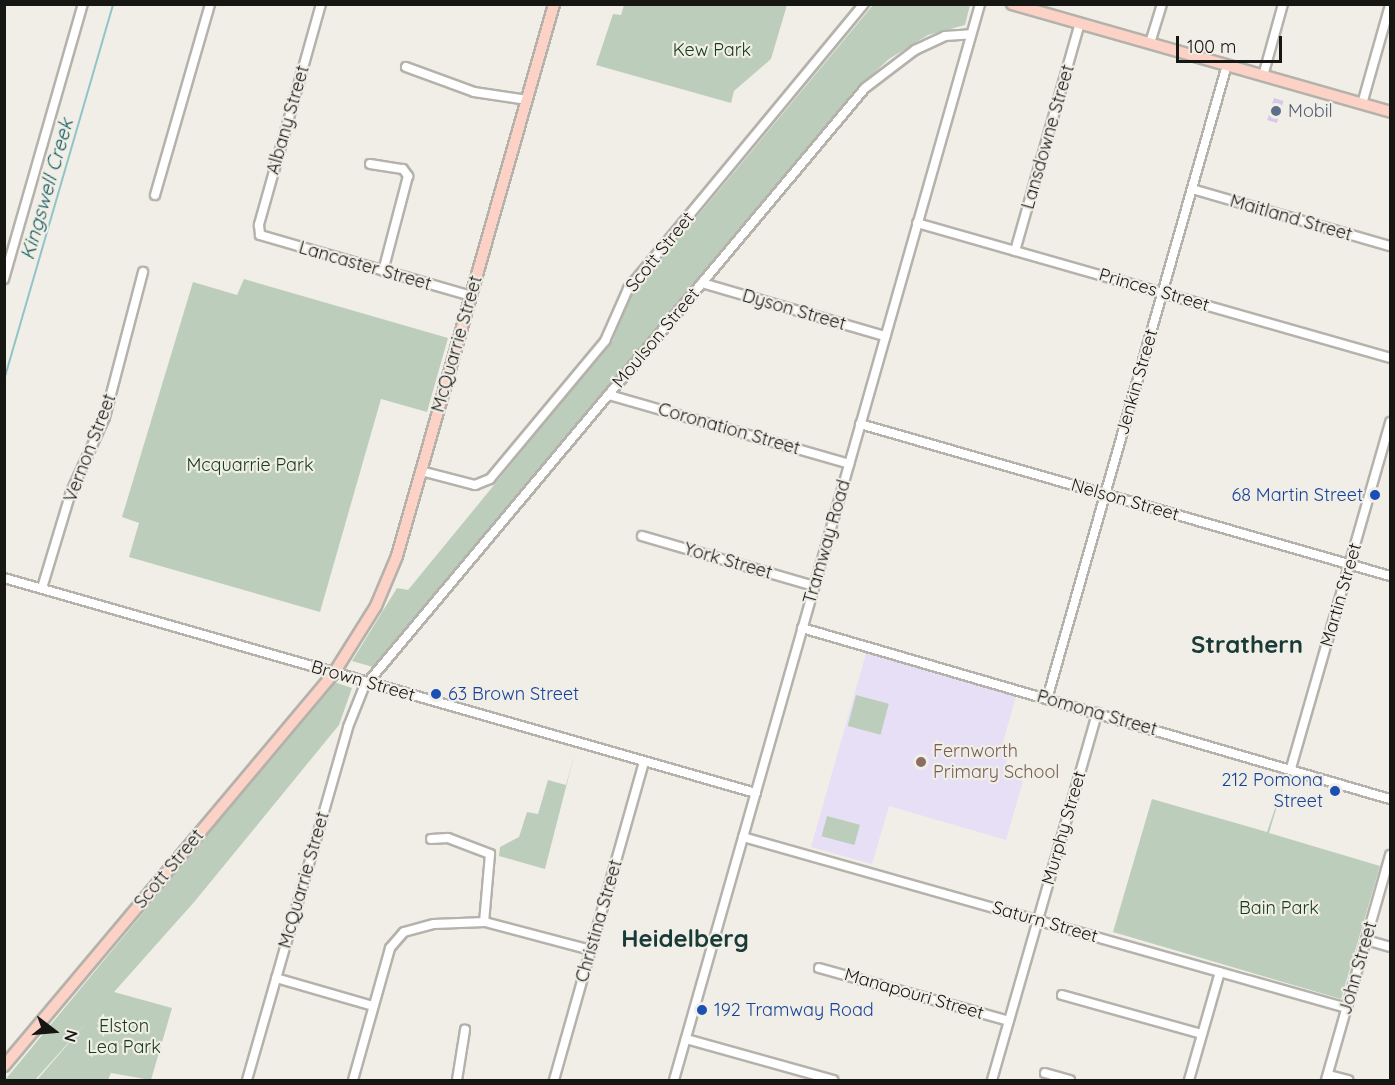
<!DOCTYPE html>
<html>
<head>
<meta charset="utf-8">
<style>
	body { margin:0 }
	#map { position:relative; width:1395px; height:1085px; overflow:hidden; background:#f0eee6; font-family:Quicksand,sans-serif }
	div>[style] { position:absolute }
	.education>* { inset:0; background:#e7dff5 }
	.green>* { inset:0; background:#bccebb; transform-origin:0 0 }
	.stream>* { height:2px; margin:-1px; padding:0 1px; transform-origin:1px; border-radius:1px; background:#91c4c9 }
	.building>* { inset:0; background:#d9c6eb; transform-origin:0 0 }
	.roads { filter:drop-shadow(2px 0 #b4b2ab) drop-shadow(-2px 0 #b4b2ab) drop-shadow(0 2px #b4b2ab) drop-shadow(0 -2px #b4b2ab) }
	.minor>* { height:8px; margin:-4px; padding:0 4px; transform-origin:4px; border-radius:4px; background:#fff }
	.major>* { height:10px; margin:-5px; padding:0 5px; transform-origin:5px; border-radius:5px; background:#fdd2c6 }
	.dots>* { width:16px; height:16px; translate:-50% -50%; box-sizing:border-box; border:3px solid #f0eee6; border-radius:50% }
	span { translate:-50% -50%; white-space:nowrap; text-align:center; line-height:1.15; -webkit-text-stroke:4.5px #f0eee6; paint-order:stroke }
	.park-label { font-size:18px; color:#164016 }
	.service-label { font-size:18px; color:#4e5e75 }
	.left { translate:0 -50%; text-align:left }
	.street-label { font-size:18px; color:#161613 }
	.transit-label { font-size:18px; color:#164399 }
	.right { translate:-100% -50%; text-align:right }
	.education-label { font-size:18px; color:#785e54 }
	.water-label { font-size:20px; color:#195f64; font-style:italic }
	.district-label { font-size:24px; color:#193a37; font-weight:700 }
	.frame { position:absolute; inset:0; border:6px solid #161613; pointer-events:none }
	.north { position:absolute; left:24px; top:1001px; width:60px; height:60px; -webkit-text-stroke:4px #f0eee6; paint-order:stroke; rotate:106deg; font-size:16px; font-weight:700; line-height:24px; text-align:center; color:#161613 }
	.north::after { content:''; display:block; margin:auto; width:21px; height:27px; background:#161613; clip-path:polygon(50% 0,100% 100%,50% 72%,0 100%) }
	.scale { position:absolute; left:1176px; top:36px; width:106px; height:27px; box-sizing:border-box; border:3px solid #161613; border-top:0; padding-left:8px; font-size:18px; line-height:21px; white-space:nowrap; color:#161613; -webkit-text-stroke:4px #f0eee6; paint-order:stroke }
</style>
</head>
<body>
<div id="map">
	<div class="education">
		<div style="clip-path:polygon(867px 650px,1017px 693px,1002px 746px,1010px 748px,1003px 775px,1023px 781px,1006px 840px,889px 806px,872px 864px,811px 847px)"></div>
	</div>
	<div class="green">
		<div style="clip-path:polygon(624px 5px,624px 4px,787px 5px,771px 59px,734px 91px,731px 103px,596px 65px,613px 14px,621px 15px)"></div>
		<div style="clip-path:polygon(873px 5px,970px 5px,965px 25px,928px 35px,889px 59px,865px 81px,411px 626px,373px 667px,352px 661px,397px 588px,408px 590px,613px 340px,627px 301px)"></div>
		<div style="clip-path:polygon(244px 279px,448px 338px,427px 412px,381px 399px,320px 612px,129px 557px,139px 523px,122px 517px,193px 282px,237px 295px)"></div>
		<div style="clip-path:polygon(334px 682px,352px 688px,339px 725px,195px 901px,114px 992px,172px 1008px,151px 1080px,111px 1073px,108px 1080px,37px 1080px,88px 1021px,35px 1080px,5px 1080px)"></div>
		<div style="left:856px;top:695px;width:34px;height:32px;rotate:15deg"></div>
		<div style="clip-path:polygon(575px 752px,545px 869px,499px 856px,500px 847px,519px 837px,527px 812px,538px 814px,548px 780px,566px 785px)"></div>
		<div style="clip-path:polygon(1285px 779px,1269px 833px,1380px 866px,1341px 999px,1113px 932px,1152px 799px,1267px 832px)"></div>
		<div style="left:827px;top:816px;width:34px;height:21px;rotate:15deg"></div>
	</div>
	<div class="stream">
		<div style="left:4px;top:380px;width:391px;rotate:-73.8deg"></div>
	</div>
	<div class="building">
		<div style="left:1274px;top:98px;width:10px;height:23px;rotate:17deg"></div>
	</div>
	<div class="roads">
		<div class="minor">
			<div style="left:321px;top:4px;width:230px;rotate:105.7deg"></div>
			<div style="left:259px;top:225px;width:10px;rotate:84deg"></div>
			<div style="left:260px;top:235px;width:220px;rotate:16.1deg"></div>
			<div style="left:1150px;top:43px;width:41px;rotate:-72.9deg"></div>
			<div style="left:406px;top:67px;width:72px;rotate:20.2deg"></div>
			<div style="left:474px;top:92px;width:54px;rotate:8.6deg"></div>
			<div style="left:1263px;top:76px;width:75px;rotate:-74.5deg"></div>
			<div style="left:1362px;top:104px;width:103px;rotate:-74.2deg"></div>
			<div style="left:370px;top:164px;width:33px;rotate:9deg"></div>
			<div style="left:403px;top:169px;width:9px;rotate:54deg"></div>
			<div style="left:408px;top:176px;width:98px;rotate:104.7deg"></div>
			<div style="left:1192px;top:189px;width:206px;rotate:16.1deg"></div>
			<div style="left:155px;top:195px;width:199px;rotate:-73.9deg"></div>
			<div style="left:917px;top:223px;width:492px;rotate:15.9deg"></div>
			<div style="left:1015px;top:251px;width:237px;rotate:-74.1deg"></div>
			<div style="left:4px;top:279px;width:286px;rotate:-74deg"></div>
			<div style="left:702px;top:283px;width:191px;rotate:16.2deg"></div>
			<div style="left:609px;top:395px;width:250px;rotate:16deg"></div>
			<div style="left:860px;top:424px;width:551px;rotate:16deg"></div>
			<div style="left:421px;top:471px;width:56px;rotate:14.5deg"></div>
			<div style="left:475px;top:485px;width:16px;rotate:-22deg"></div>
			<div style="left:490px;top:479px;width:180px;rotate:-50.2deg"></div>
			<div style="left:605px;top:341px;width:57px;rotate:-66.1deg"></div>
			<div style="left:628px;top:289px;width:370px;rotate:-50.4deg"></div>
			<div style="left:642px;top:536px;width:179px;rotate:16.2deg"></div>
			<div style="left:4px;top:578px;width:782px;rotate:15.96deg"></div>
			<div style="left:42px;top:588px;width:100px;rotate:-73.2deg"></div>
			<div style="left:71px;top:492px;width:82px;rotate:-65.6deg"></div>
			<div style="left:105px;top:417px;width:150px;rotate:-75.3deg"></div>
			<div style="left:802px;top:628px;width:612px;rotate:16.22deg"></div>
			<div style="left:1047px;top:699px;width:659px;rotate:-74.15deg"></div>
			<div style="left:1291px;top:768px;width:360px;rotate:-74deg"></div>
			<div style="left:743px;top:837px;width:628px;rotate:15.81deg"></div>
			<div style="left:431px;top:839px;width:17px;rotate:-3deg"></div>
			<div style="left:448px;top:838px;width:45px;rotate:20.9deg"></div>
			<div style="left:490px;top:854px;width:68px;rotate:95deg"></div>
			<div style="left:1366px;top:940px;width:25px;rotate:16deg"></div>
			<div style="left:819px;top:968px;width:197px;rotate:15.6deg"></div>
			<div style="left:276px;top:978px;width:101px;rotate:16.1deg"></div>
			<div style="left:1062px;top:995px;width:145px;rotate:15.6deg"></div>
			<div style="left:686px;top:1039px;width:153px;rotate:15.6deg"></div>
			<div style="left:1045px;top:1073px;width:26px;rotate:16deg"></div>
			<div style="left:1328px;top:1075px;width:21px;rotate:14deg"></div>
			<div style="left:247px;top:1080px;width:367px;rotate:-74deg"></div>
			<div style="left:348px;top:727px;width:43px;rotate:-68.2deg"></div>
			<div style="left:364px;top:687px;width:781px;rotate:-50.09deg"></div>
			<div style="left:865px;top:88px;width:63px;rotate:-37.2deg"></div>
			<div style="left:915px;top:50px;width:33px;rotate:-25deg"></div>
			<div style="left:945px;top:36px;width:26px;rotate:-4deg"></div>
			<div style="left:353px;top:1080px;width:137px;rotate:-74.3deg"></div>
			<div style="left:390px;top:948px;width:21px;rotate:-49deg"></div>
			<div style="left:404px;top:932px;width:31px;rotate:-15deg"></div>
			<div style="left:434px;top:924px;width:51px;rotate:-2.2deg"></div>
			<div style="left:485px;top:922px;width:110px;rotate:14.8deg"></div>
			<div style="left:457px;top:1080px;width:51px;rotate:-80.9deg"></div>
			<div style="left:554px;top:1080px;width:331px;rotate:-74.2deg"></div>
			<div style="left:674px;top:1080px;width:1119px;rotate:-74.12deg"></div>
			<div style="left:992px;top:1080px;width:382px;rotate:-74deg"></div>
			<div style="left:1189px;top:1080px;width:112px;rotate:-74deg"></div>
			<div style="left:1326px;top:1080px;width:234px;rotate:-74.1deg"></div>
		</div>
		<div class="major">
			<div style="left:1012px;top:4px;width:393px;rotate:15.9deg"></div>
			<div style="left:4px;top:1066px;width:513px;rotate:-49.98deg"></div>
			<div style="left:334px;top:673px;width:79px;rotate:-57.9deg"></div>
			<div style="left:376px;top:606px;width:54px;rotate:-67.2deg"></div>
			<div style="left:397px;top:556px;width:574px;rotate:-74.12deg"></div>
		</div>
	</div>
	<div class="dots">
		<div style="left:1276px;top:111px;background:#5c6f8a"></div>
		<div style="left:1375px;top:495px;background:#1a4fb4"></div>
		<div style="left:436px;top:694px;background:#1a4fb4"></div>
		<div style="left:921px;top:762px;background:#8d6e63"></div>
		<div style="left:1335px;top:791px;background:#1a4fb4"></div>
		<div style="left:702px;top:1010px;background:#1a4fb4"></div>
	</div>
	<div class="park-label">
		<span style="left:712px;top:50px">Kew Park</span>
		<span style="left:250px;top:465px">Mcquarrie Park</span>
		<span style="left:1279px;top:908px">Bain Park</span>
		<span style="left:124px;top:1037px">Elston<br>Lea Park</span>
	</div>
	<div class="service-label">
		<span class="left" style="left:1288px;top:111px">Mobil</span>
	</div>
	<div class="street-label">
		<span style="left:288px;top:120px;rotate:-74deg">Albany Street</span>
		<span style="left:1048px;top:137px;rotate:-74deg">Lansdowne Street</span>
		<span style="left:1291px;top:218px;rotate:16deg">Maitland Street</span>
		<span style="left:660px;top:252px;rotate:-51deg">Scott Street</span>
		<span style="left:365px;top:266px;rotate:16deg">Lancaster Street</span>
		<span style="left:1154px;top:290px;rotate:16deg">Princes Street</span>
		<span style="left:794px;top:310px;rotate:16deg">Dyson Street</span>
		<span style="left:656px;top:338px;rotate:-50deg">Moulson Street</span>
		<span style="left:457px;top:344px;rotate:-74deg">McQuarrie Street</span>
		<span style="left:1137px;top:382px;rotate:-74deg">Jenkin Street</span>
		<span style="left:729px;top:429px;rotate:16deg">Coronation Street</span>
		<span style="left:90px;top:448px;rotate:-69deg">Vernon Street</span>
		<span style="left:1125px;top:500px;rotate:16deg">Nelson Street</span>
		<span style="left:827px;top:542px;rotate:-74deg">Tramway Road</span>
		<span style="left:728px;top:561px;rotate:16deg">York Street</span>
		<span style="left:1341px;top:595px;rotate:-74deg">Martin Street</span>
		<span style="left:363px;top:681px;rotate:16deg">Brown Street</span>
		<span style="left:1097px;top:713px;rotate:16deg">Pomona Street</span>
		<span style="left:1064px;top:828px;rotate:-74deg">Murphy Street</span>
		<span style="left:169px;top:869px;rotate:-50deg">Scott Street</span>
		<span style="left:304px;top:880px;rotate:-74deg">McQuarrie Street</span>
		<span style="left:599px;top:921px;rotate:-74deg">Christina Street</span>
		<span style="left:1045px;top:922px;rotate:16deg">Saturn Street</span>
		<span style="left:1358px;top:968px;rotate:-74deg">John Street</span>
		<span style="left:914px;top:994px;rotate:16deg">Manapouri Street</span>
	</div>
	<div class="transit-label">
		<span class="right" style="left:1363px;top:495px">68 Martin Street</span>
		<span class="left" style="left:448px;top:694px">63 Brown Street</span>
		<span class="right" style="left:1323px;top:791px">212 Pomona<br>Street</span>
		<span class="left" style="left:714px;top:1010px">192 Tramway Road</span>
	</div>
	<div class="education-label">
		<span class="left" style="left:933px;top:762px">Fernworth<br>Primary School</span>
	</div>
	<div class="water-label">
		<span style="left:46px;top:189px;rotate:-74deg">Kingswell Creek</span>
	</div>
	<div class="district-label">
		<span style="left:1247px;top:645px">Strathern</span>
		<span style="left:685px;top:939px">Heidelberg</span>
	</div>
	<div class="frame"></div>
	<div class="north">N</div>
	<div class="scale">100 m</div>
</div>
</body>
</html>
